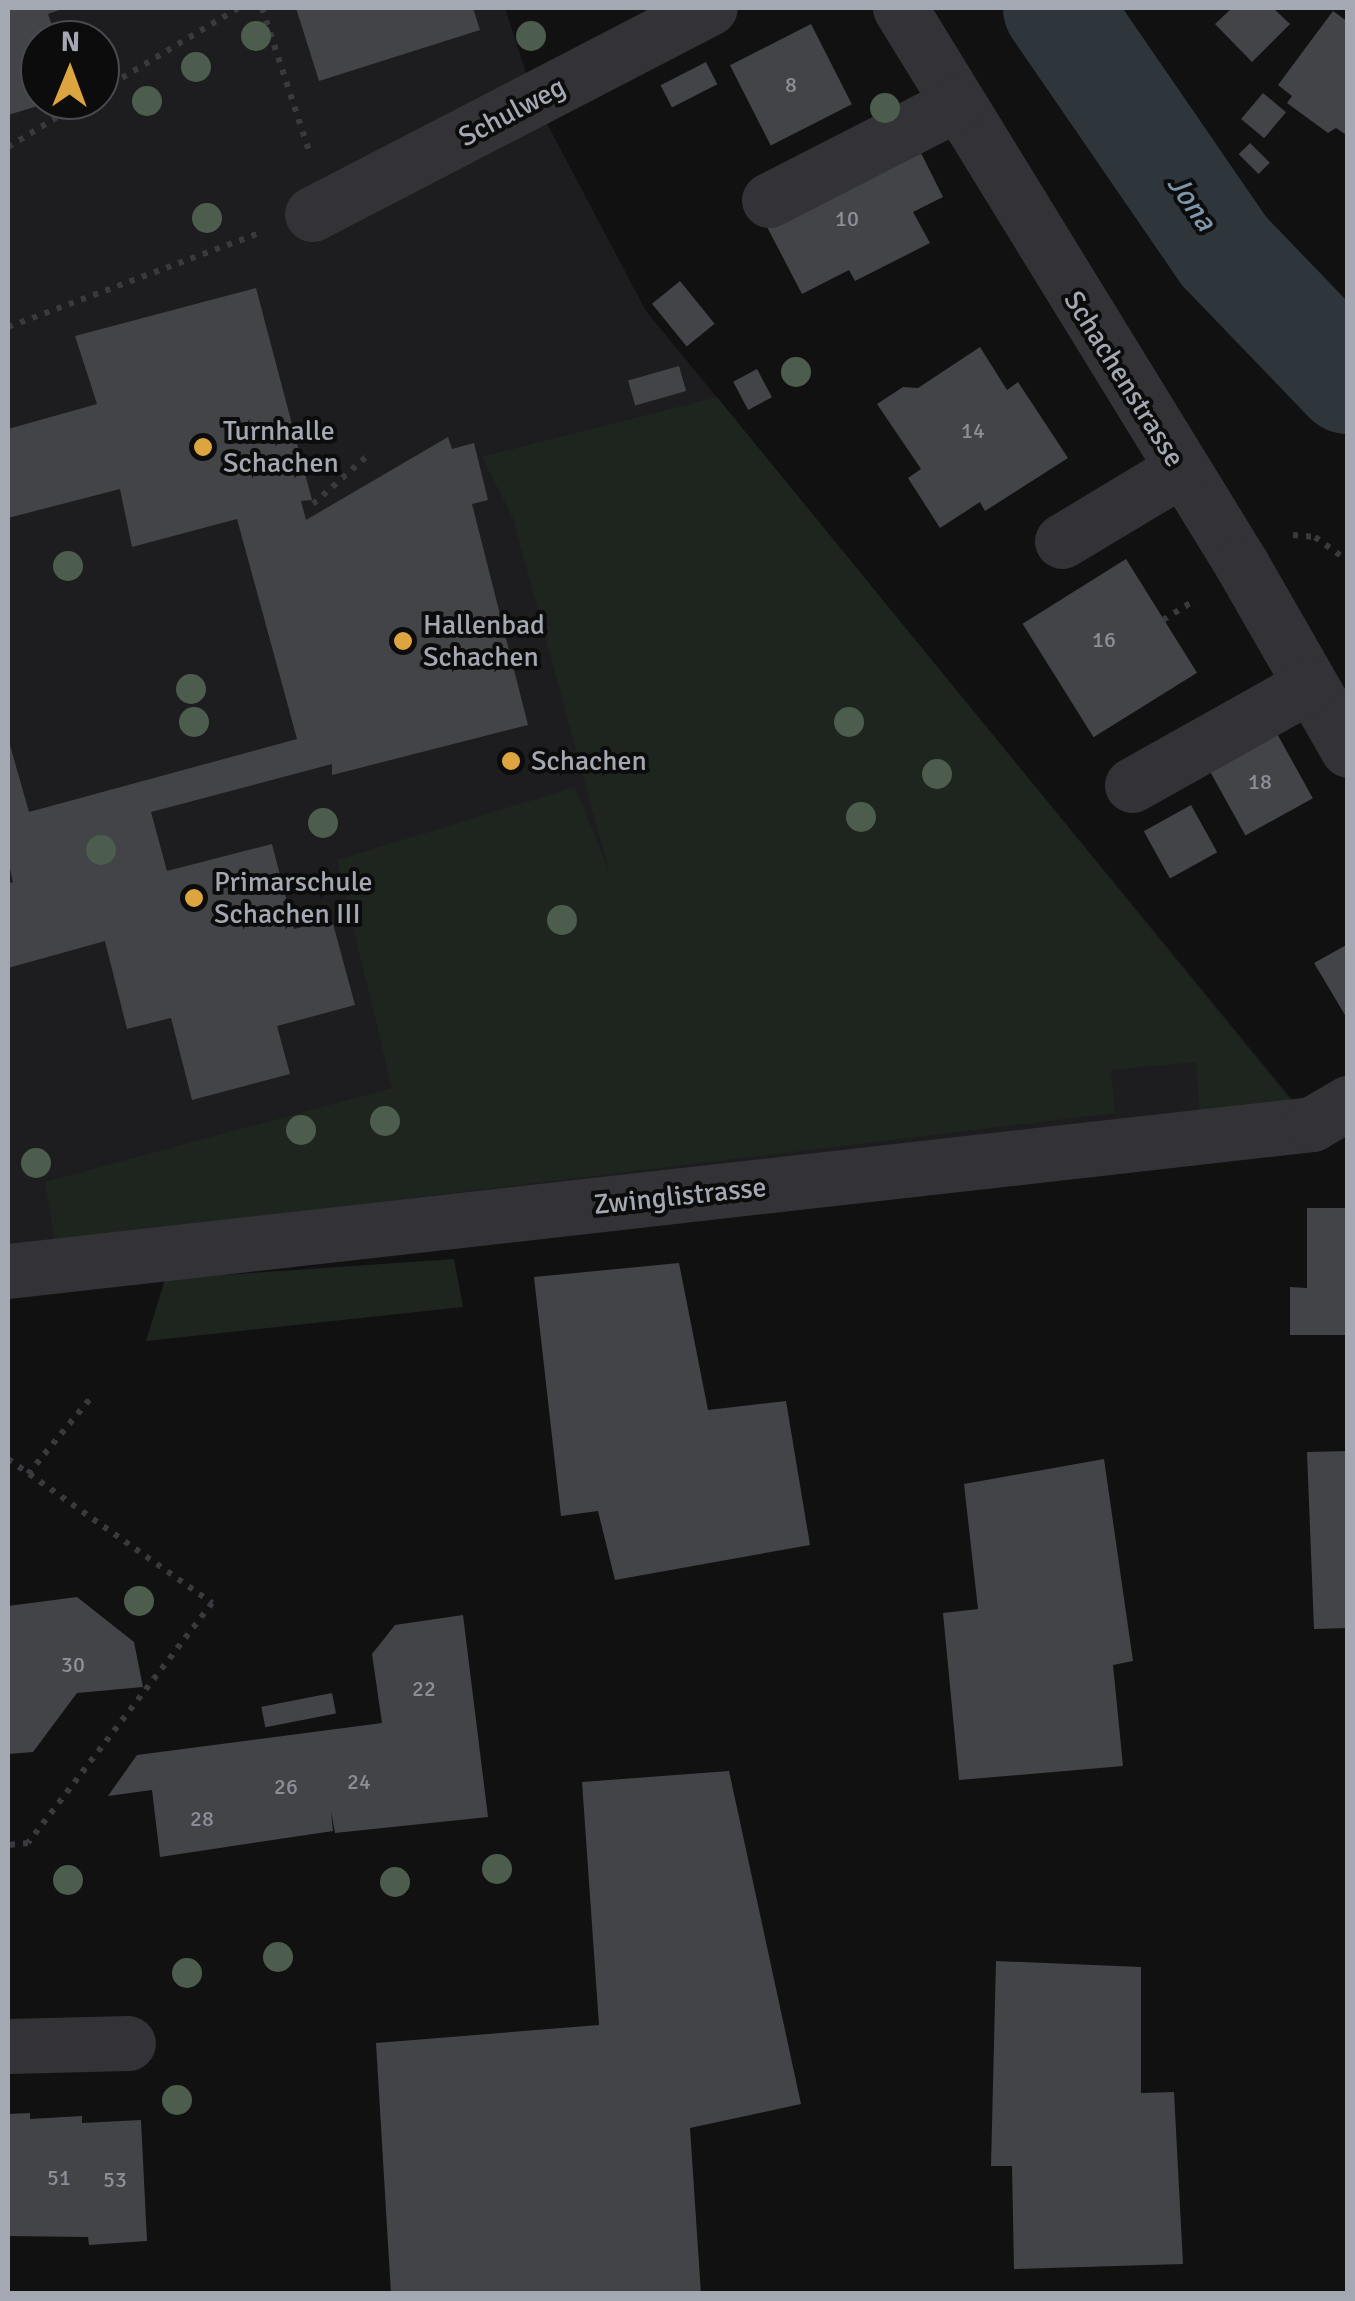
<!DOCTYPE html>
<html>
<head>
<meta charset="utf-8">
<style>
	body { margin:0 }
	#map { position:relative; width:1355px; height:2301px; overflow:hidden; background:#111112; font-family:Signika,sans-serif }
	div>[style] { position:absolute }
	.built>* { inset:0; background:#1d1d1f }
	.green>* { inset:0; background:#1e251f }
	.river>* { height:108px; margin:-54px; padding:0 54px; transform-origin:54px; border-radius:54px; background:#2e363b }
	.building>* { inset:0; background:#434448; transform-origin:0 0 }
	.path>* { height:6px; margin-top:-3px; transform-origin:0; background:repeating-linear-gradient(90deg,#393a3e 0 5px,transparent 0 13px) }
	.minor>* { height:55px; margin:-27.5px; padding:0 27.5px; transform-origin:27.5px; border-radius:27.5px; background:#333337 }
	.trees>* { width:30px; height:30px; margin:-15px; border-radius:50%; background:#4c5d4d }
	.dots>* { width:28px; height:28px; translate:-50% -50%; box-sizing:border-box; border:5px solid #0c0c0d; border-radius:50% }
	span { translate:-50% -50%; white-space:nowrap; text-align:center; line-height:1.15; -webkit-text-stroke:8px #0c0c0d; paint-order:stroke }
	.number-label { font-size:22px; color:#8c8f98 }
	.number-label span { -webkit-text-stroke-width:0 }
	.street-label { font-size:28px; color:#a4a8b2 }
	.poi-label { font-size:28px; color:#a4a8b2 }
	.left { translate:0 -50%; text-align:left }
	.water-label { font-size:30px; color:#7e96a9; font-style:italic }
	.frame { position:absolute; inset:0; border:10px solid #a4a8b2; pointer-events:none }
	.north { position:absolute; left:20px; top:20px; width:100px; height:100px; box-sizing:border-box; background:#0c0c0d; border:2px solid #494a4f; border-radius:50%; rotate:1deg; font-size:28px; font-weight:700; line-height:40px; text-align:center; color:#a4a8b2 }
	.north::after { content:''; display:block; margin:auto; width:35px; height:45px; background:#dca53f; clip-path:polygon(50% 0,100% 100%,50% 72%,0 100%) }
</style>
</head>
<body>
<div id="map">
	<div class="built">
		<div style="clip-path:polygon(evenodd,8px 8px,505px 8px,535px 101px,646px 311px,1312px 1124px,8px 1271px,8px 8px,40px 40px,100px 40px,100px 100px,40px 100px,40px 40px)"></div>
	</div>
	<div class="green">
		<div style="clip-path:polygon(717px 397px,1292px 1102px,1200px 1119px,1196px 1062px,1111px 1070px,1115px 1113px,55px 1241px,45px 1182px,392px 1088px,337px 860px,575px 787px,609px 871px,513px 518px,482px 457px)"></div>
		<div style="clip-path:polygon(454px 1259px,463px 1307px,146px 1341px,165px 1279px)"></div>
	</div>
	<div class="river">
		<div style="left:1057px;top:8px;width:295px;rotate:55.5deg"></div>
		<div style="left:1224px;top:251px;width:179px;rotate:46.1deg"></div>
	</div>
	<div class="building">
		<div style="clip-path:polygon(8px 8px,65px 8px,48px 14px,57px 40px,40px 40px,40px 100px,54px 101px,8px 115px)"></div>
		<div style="clip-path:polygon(296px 8px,473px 8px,480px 30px,319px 81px)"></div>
		<div style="clip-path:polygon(1232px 8px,1273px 8px,1290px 24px,1252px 62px,1215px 24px)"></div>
		<div style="clip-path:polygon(1333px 11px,1348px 22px,1348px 136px,1336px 128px,1328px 133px,1287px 103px,1292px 96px,1278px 85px)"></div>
		<div style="left:811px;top:24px;width:90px;height:91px;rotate:63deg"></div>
		<div style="left:706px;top:62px;width:25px;height:51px;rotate:63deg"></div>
		<div style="left:1263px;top:93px;width:30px;height:34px;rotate:40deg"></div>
		<div style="left:1250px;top:143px;width:28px;height:16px;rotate:45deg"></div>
		<div style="clip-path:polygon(918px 147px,943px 197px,913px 212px,930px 243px,855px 281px,849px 270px,802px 294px,766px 225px)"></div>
		<div style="left:680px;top:281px;width:55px;height:36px;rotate:51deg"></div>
		<div style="clip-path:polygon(256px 288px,312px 500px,301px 501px,306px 520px,448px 437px,452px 449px,474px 443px,488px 500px,472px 504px,528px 725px,332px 775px,332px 764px,151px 812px,167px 871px,272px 844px,294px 929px,332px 920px,355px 1005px,277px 1026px,290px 1074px,192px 1100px,171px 1018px,127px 1029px,105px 941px,8px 968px,8px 884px,13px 882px,8px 860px,8px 738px,29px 812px,297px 739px,237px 519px,132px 547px,120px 489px,8px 518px,8px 429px,97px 404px,75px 336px)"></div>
		<div style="clip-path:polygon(980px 347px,1007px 390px,1018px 382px,1068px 458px,985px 511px,980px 502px,940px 528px,908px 478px,921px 469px,877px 404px,903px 387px,918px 388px)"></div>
		<div style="left:679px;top:366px;width:26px;height:53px;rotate:74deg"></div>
		<div style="left:757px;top:369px;width:32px;height:27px;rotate:62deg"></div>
		<div style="left:1126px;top:559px;width:134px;height:122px;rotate:58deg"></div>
		<div style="left:1275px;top:730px;width:78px;height:77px;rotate:61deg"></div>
		<div style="left:1191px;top:805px;width:54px;height:54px;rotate:61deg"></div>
		<div style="clip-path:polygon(1348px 944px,1348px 1020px,1314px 963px)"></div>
		<div style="clip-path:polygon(1307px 1208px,1348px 1208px,1348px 1335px,1290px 1335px,1290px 1287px,1307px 1288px)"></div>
		<div style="clip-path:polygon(679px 1263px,708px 1410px,786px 1401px,810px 1545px,615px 1580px,598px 1511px,561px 1516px,534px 1277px)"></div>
		<div style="clip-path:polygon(1348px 1451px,1348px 1628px,1314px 1629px,1307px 1452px)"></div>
		<div style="clip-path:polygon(1104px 1459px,1133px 1661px,1113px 1665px,1123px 1766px,959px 1780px,943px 1613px,978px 1609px,964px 1484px)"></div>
		<div style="clip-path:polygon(77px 1597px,134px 1642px,143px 1687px,77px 1693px,33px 1752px,8px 1754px,8px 1606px)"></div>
		<div style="clip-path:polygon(463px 1615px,488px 1817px,335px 1833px,331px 1811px,333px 1831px,160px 1857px,152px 1790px,108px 1796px,137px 1755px,382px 1723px,372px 1654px,395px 1625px)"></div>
		<div style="left:332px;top:1693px;width:21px;height:72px;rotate:79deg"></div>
		<div style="clip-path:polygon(729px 1771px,801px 2104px,690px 2128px,701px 2294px,391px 2294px,376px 2043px,599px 2025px,582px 1782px)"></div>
		<div style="clip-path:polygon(996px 1961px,1141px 1967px,1141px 2093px,1174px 2092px,1183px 2264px,1014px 2269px,1012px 2166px,991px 2166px)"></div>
		<div style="clip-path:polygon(30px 2113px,30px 2119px,82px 2116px,82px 2123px,141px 2120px,147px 2241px,89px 2245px,88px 2237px,8px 2236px,8px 2114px)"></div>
	</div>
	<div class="path">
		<div style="left:262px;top:8px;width:154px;rotate:71.8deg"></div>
		<div style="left:100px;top:91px;width:161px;rotate:-31deg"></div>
		<div style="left:8px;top:147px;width:90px;rotate:-31.4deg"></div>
		<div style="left:8px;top:327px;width:269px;rotate:-20.5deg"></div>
		<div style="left:313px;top:504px;width:72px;rotate:-41.6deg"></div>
		<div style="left:1293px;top:535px;width:22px;rotate:5deg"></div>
		<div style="left:1315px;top:537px;width:41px;rotate:36deg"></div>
		<div style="left:1163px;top:620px;width:39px;rotate:-32deg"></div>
		<div style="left:8px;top:1459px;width:250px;rotate:35.2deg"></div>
		<div style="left:212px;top:1603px;width:302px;rotate:127.5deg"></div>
		<div style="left:28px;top:1843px;width:20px;rotate:174deg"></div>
		<div style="left:28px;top:1474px;width:104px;rotate:-50.5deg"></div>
	</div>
	<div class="minor">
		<div style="left:900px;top:8px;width:654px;rotate:58.45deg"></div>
		<div style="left:1242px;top:565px;width:213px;rotate:60.2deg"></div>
		<div style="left:769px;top:200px;width:211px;rotate:-27.1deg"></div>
		<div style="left:312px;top:214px;width:448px;rotate:-27.4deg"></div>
		<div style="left:1062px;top:541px;width:138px;rotate:-31deg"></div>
		<div style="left:1132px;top:785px;width:204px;rotate:-29.3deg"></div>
		<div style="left:8px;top:1271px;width:1312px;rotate:-6.43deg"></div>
		<div style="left:1312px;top:1124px;width:42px;rotate:-30.3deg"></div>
		<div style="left:8px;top:2046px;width:120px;rotate:-1.4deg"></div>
	</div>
	<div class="trees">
		<div style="left:256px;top:36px"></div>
		<div style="left:531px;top:36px"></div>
		<div style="left:196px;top:67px"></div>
		<div style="left:147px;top:101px"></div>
		<div style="left:885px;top:108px"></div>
		<div style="left:207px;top:218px"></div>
		<div style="left:796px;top:372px"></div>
		<div style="left:68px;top:566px"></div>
		<div style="left:191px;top:689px"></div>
		<div style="left:194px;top:722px"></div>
		<div style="left:849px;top:722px"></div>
		<div style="left:937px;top:774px"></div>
		<div style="left:861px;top:817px"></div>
		<div style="left:323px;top:823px"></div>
		<div style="left:101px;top:850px"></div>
		<div style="left:562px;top:920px"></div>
		<div style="left:385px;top:1121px"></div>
		<div style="left:301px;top:1130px"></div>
		<div style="left:36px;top:1163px"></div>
		<div style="left:139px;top:1601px"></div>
		<div style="left:497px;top:1869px"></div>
		<div style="left:68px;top:1880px"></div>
		<div style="left:395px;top:1882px"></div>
		<div style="left:278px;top:1957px"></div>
		<div style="left:187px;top:1973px"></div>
		<div style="left:177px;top:2100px"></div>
	</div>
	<div class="dots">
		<div style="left:203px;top:447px;background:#dca53f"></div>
		<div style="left:403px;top:641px;background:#dca53f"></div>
		<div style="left:511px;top:761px;background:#dca53f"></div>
		<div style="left:194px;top:898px;background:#dca53f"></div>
	</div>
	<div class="number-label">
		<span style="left:791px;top:85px">8</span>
		<span style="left:847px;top:219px">10</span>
		<span style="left:973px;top:431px">14</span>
		<span style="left:1104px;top:640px">16</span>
		<span style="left:1260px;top:782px">18</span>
		<span style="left:73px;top:1665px">30</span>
		<span style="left:424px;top:1689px">22</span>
		<span style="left:359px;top:1782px">24</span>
		<span style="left:286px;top:1787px">26</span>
		<span style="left:202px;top:1819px">28</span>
		<span style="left:59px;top:2178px">51</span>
		<span style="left:115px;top:2180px">53</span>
	</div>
	<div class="street-label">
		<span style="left:512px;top:112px;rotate:-28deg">Schulweg</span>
		<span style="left:1124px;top:379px;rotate:58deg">Schachenstrasse</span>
		<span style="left:680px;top:1196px;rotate:-6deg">Zwinglistrasse</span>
	</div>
	<div class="poi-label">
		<span class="left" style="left:223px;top:447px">Turnhalle<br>Schachen</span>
		<span class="left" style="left:423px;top:641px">Hallenbad<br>Schachen</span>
		<span class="left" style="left:531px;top:761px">Schachen</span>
		<span class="left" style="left:214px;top:898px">Primarschule<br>Schachen III</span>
	</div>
	<div class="water-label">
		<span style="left:1191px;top:203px;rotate:55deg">Jona</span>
	</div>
	<div class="frame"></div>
	<div class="north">N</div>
</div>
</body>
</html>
